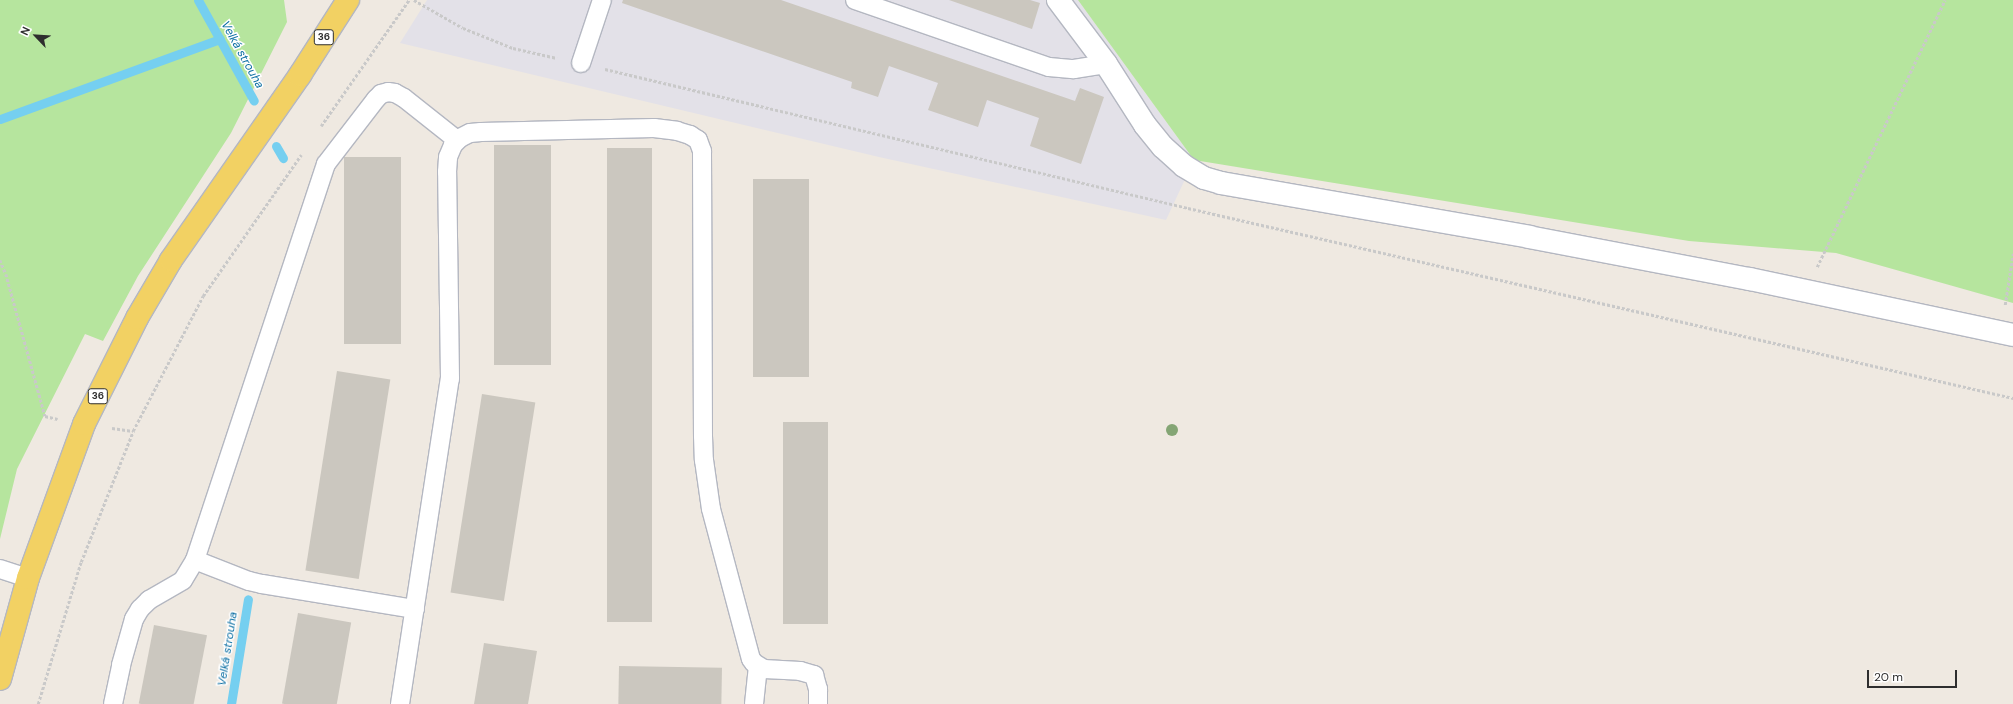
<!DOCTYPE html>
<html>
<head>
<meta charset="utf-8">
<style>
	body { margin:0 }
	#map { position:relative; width:2013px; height:704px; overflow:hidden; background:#efe9e1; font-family:"DM Sans",sans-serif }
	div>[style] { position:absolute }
	.industrial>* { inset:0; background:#e3e1e8 }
	.green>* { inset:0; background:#b6e59e }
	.stream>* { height:9px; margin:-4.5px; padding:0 4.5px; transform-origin:4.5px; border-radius:4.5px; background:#75cff0 }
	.building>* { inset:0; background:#cbc7bf; transform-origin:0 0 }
	.path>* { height:2.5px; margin-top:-1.25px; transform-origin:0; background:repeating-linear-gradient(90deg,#c9c9c9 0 3px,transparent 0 5px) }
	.roads { filter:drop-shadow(1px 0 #b4b7c1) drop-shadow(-1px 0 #b4b7c1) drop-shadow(0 1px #b4b7c1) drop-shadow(0 -1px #b4b7c1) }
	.lane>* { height:18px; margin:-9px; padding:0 9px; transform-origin:9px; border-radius:9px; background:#fff }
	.street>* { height:22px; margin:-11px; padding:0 11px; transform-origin:11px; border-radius:11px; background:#fff }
	.primary>* { height:22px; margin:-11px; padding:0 11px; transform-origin:11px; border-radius:11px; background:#f2d163 }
	.trees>* { width:12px; height:12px; margin:-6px; border-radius:50%; background:#84a574 }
	span { translate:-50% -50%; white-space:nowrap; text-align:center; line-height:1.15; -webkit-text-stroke:3px #fff; paint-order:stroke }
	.shield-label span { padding:1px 3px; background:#fff; border:1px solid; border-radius:3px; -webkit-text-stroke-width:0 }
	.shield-label { font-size:10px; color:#2e2e2e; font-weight:700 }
	.water-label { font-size:12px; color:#0d6fa3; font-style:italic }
	.north { position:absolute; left:16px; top:16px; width:40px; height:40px; -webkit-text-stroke:3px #fff; paint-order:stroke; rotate:295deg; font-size:11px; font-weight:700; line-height:16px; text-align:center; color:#2e2e2e }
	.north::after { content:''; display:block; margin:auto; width:14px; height:18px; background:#2e2e2e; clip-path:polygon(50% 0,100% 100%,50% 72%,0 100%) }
	.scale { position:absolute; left:1867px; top:670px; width:90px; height:18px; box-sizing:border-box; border:2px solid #2e2e2e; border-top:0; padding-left:5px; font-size:12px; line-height:14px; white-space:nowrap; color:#2e2e2e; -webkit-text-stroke:3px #fff; paint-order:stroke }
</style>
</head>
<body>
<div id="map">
	<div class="industrial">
		<div style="clip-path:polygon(427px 0,1078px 0,1194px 160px,1166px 220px,879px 157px,400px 43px)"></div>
	</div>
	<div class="green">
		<div style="clip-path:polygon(0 0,284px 0,287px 22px,231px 133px,138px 276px,103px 341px,85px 334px,17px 469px,0 539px)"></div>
		<div style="clip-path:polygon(1078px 0,2013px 0,2013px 303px,1836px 253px,1689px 241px,1194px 160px)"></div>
	</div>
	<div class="stream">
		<div style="left:198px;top:0;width:115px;rotate:61deg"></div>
		<div style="left:0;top:119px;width:234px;rotate:-20deg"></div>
		<div style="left:276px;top:146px;width:14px;rotate:60deg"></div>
		<div style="left:231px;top:704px;width:106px;rotate:-80.8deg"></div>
	</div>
	<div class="building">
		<div style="clip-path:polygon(623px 0,781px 0,1075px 101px,1080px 88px,1104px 97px,1081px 164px,1030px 146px,1039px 118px,987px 100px,978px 127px,928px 110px,938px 83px,889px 66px,878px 97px,851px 88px,852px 82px,622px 3px)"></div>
		<div style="clip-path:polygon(949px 0,1030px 0,1040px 3px,1032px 29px)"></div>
		<div style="left:494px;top:145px;width:57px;height:220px"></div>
		<div style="left:607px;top:148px;width:45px;height:474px"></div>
		<div style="left:344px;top:157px;width:57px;height:187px"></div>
		<div style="left:753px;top:179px;width:56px;height:198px"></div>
		<div style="left:337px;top:371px;width:54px;height:202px;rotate:9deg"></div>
		<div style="left:482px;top:394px;width:54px;height:201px;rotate:9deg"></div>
		<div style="left:783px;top:422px;width:45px;height:202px"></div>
		<div style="left:298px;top:613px;width:54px;height:92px;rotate:10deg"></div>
		<div style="left:154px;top:625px;width:54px;height:80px;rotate:11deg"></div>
		<div style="clip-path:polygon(484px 643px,537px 651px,528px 704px,474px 704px)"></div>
		<div style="left:619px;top:666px;width:103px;height:38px;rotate:1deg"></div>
	</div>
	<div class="path">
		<div style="left:414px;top:0;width:56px;rotate:29.7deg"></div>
		<div style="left:463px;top:28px;width:54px;rotate:21.8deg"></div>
		<div style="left:513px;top:48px;width:45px;rotate:12.8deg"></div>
		<div style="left:605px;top:69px;width:599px;rotate:13.41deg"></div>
		<div style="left:1188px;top:208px;width:847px;rotate:12.97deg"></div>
		<div style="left:321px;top:126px;width:154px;rotate:-55.1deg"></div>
		<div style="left:0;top:260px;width:15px;rotate:67deg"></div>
		<div style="left:6px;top:274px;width:147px;rotate:74.6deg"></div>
		<div style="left:45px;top:416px;width:13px;rotate:13deg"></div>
		<div style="left:1817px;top:267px;width:296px;rotate:-64.4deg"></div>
		<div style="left:2005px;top:305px;width:52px;rotate:-81.1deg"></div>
		<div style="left:112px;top:428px;width:21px;rotate:8deg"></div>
		<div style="left:38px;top:704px;width:148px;rotate:-73.2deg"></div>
		<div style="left:81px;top:562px;width:141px;rotate:-68.3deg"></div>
		<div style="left:133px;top:431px;width:152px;rotate:-62.6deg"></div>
		<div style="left:203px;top:296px;width:172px;rotate:-55.2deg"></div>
	</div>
	<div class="roads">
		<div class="lane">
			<div style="left:855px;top:0;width:205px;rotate:19.1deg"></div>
			<div style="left:1049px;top:67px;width:25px;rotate:5deg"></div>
			<div style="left:1074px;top:69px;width:32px;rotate:-9deg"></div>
			<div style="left:581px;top:63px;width:66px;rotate:-71.6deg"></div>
			<div style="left:195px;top:560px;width:58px;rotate:21.3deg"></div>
			<div style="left:249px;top:581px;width:13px;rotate:13deg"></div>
			<div style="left:262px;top:584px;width:155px;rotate:9.3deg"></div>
			<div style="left:0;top:569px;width:29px;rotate:18deg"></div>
			<div style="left:113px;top:704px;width:40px;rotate:-78deg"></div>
			<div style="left:121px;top:665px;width:48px;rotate:-74.2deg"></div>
			<div style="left:134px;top:619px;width:12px;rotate:-59deg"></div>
			<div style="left:140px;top:609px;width:13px;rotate:-45deg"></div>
			<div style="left:149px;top:600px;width:39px;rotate:-30deg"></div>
			<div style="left:183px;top:580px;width:23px;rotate:-59deg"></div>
			<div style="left:195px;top:560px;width:417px;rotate:-71.7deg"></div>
			<div style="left:326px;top:164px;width:82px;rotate:-52.4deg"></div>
			<div style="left:376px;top:99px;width:7px;rotate:-45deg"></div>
			<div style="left:381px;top:94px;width:7px;rotate:-16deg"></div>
			<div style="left:388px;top:92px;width:7px;rotate:8deg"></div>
			<div style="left:395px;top:93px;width:10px;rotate:29deg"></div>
			<div style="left:404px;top:98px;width:68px;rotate:38.4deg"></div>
			<div style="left:400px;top:704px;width:329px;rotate:-81.3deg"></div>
			<div style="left:450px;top:379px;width:207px;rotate:-90.8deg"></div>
			<div style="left:447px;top:172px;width:15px;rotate:-86deg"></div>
			<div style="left:448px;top:157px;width:13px;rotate:-67deg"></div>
			<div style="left:453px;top:145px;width:10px;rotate:-45deg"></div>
			<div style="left:460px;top:138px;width:11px;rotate:-27deg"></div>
			<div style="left:470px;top:133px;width:11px;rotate:-5deg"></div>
			<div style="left:481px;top:132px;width:173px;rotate:-1.3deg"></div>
			<div style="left:654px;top:128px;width:23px;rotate:7deg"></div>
			<div style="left:677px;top:131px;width:14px;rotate:17deg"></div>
			<div style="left:690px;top:135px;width:9px;rotate:32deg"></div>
			<div style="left:698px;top:140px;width:12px;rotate:70deg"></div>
			<div style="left:702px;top:151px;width:285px;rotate:89.8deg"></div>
			<div style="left:703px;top:436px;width:24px;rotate:88deg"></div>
			<div style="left:704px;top:460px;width:49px;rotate:81.9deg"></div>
			<div style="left:711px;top:509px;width:155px;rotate:75.1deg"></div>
			<div style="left:751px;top:659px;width:5px;rotate:53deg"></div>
			<div style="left:754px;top:663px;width:12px;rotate:31deg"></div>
			<div style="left:764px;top:669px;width:36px;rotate:3deg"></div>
			<div style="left:800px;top:671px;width:15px;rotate:16deg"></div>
			<div style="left:814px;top:675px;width:15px;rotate:74deg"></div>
			<div style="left:818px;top:689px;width:15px;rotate:90deg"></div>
			<div style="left:754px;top:704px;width:38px;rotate:-84deg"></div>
		</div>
		<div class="street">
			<div style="left:1058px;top:0;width:80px;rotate:53.1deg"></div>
			<div style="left:1106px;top:64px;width:72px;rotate:57.4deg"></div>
			<div style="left:1145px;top:125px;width:28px;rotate:51deg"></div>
			<div style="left:1163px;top:147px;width:28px;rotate:42deg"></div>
			<div style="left:1184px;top:166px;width:23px;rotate:31deg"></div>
			<div style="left:1204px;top:178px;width:18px;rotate:16deg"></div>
			<div style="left:1221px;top:183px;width:313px;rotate:9.9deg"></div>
			<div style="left:1529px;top:237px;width:225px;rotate:10.8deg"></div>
			<div style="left:1750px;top:279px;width:269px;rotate:12deg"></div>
		</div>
		<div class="primary">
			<div style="left:0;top:679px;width:105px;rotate:-74.5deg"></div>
			<div style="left:28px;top:578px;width:164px;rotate:-70deg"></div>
			<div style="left:84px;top:424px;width:119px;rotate:-63.4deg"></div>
			<div style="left:137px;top:318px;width:67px;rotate:-59.6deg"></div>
			<div style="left:171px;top:260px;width:226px;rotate:-55.1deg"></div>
			<div style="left:300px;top:75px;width:89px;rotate:-57.4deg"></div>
		</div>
	</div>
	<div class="trees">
		<div style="left:1172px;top:430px"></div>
	</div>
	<div class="shield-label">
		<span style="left:324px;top:37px">36</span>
		<span style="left:98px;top:396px">36</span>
	</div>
	<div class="water-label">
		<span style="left:242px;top:55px;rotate:61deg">Velká strouha</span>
		<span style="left:228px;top:649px;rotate:-81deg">Velká strouha</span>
	</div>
	<div class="north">N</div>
	<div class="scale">20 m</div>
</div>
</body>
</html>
